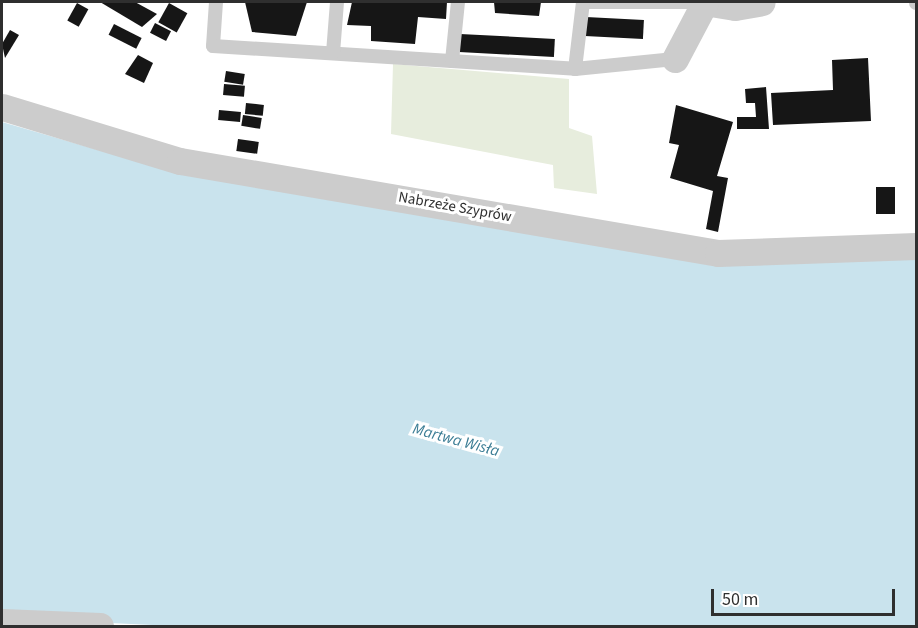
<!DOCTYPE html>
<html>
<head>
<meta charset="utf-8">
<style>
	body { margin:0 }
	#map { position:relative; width:918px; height:628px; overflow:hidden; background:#fff; font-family:"Source Sans 3",sans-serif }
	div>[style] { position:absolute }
	.green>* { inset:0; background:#e7eddd }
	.water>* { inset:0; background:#c9e3ed }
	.building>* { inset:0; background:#161616; transform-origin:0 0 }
	.lane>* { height:14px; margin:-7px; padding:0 7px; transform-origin:7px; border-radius:7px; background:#ccc }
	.street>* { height:27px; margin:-13.5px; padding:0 13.5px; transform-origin:13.5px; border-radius:13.5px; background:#ccc }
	span { translate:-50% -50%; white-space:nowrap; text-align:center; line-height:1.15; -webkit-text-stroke:6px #fff; paint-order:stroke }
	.street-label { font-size:15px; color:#2f2f2f }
	.water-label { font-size:16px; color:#3a7c94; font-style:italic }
	.frame { position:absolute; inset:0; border:3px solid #2f2f2f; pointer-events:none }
	.scale { position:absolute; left:711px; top:589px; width:184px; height:27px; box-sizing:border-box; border:3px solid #2f2f2f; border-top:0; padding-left:8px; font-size:18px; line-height:21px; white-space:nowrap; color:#2f2f2f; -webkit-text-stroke:4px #fff; paint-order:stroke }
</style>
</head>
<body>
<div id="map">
	<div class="green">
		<div style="clip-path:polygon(393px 64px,569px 79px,569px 128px,592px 136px,597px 194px,554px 188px,553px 165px,391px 134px)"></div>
	</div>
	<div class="water">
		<div style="clip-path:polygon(2px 122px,177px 173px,716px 266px,916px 257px,916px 626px,174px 626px,2px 618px)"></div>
	</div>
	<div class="building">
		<div style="clip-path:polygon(100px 2px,135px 2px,157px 14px,142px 27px)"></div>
		<div style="clip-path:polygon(245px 2px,307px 2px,296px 36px,252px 32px)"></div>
		<div style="clip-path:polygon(352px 2px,447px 2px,446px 19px,418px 17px,415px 44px,371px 41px,371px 26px,347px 25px)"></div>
		<div style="clip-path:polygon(494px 2px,541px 2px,539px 16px,495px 13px)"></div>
		<div style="left:77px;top:3px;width:13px;height:20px;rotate:29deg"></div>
		<div style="left:169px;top:3px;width:21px;height:22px;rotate:29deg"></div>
		<div style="left:586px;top:17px;width:58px;height:19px;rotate:3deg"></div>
		<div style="left:155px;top:23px;width:18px;height:11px;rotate:27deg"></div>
		<div style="left:114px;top:24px;width:31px;height:12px;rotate:27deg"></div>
		<div style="clip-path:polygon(10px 30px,19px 35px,5px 58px,2px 44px)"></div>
		<div style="left:460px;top:34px;width:95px;height:18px;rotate:3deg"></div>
		<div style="clip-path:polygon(138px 55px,153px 63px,144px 83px,125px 74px)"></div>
		<div style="clip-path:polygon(868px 58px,871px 121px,773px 125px,771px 93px,833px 90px,832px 60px)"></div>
		<div style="left:226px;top:71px;width:19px;height:11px;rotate:9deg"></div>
		<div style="left:224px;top:84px;width:21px;height:11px;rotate:5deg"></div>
		<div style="clip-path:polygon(766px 87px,769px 129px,737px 129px,737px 117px,756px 117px,755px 103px,746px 103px,745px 89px)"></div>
		<div style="left:246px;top:103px;width:18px;height:11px;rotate:6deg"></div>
		<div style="clip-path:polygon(676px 105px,733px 122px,717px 176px,728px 178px,718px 232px,706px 229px,713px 191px,670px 178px,679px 145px,669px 143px)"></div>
		<div style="left:219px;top:110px;width:22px;height:10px;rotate:5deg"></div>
		<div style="left:243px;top:115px;width:19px;height:11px;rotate:9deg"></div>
		<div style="left:238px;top:139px;width:21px;height:12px;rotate:8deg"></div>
		<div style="left:876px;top:187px;width:19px;height:27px"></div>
	</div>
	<div class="lane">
		<div style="left:216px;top:2px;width:44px;rotate:93.9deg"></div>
		<div style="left:213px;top:46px;width:363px;rotate:3.6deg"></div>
		<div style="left:575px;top:69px;width:100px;rotate:-5.7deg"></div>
		<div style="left:583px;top:2px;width:121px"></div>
		<div style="left:916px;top:2px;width:1px;rotate:90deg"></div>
		<div style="left:333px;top:53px;width:51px;rotate:-85.5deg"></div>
		<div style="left:452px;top:61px;width:59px;rotate:-84.2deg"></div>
		<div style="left:575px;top:69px;width:67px;rotate:-83.2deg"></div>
	</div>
	<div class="street">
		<div style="left:704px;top:2px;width:31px;rotate:9deg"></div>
		<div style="left:735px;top:7px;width:27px;rotate:-10deg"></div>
		<div style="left:675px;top:59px;width:64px;rotate:-62.2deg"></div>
		<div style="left:2px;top:107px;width:186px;rotate:16.9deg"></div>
		<div style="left:180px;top:161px;width:546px;rotate:9.7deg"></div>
		<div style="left:718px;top:253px;width:198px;rotate:-2deg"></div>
		<div style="left:2px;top:622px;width:98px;rotate:2.3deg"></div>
	</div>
	<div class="street-label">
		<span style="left:455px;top:207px;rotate:10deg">Nabrzeże Szyprów</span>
	</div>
	<div class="water-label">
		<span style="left:456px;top:440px;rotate:15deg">Martwa Wisła</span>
	</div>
	<div class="frame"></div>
	<div class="scale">50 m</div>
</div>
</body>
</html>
